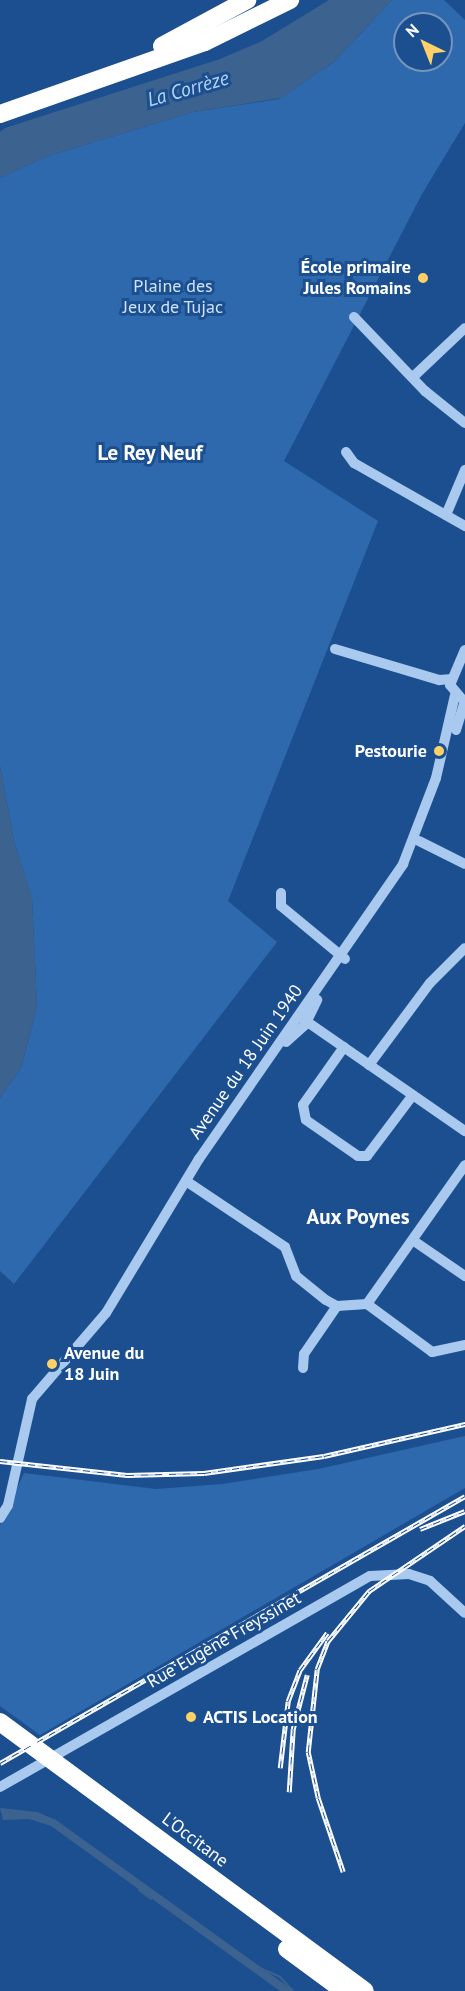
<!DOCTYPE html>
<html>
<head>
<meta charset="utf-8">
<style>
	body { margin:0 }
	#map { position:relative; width:465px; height:1991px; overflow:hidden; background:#1b4f8f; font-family:"PT Sans",sans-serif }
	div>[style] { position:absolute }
	.green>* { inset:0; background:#2e69ad }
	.water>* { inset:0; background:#3c6290 }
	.stream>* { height:2px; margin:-1px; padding:0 1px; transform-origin:1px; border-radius:1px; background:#3c6290 }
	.minor>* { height:10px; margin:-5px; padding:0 5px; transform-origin:5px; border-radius:5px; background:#a9c9ee }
	.highway>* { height:18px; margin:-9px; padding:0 9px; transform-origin:9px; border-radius:9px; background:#fff }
	.rail>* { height:4.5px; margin-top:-2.25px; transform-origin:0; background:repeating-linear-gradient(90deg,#1b4f8f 0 7px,#fff 0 14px); box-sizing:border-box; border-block:2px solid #fff }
	.dots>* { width:16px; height:16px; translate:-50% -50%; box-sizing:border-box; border:3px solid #1b4f8f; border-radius:50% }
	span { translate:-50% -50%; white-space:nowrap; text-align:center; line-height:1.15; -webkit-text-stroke:6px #1b4f8f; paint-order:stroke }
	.poi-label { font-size:18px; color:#fff; font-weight:700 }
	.right { translate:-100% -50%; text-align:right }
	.left { translate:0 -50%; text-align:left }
	.park-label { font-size:18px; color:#cfe3fa }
	.street-label { font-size:18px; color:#fff }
	.water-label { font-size:20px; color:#b5d3f5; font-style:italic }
	.quarter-label { font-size:21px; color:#fff; font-weight:700 }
	.north { position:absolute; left:393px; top:12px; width:60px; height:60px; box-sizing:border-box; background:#1b4f8f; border:2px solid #7695bc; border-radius:50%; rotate:317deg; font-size:16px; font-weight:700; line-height:24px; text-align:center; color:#fff }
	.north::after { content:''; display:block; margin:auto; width:21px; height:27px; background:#ffd166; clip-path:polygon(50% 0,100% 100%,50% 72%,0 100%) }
</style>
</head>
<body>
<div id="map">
	<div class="green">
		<div style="clip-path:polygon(evenodd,392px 0,444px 0,465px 20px,465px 123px,422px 194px,284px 461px,378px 521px,228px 901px,277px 942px,14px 1284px,0 1271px,0 1098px,21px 1068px,37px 1007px,32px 898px,14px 841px,0 766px,0 178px,48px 156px,193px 112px,279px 99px,335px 61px,392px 0,405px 24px,441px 24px,441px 60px,405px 60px,405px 24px)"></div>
		<div style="clip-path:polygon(465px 1436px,465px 1488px,40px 1735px,0 1706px,0 1525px,24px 1473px,156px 1489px,222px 1484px,318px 1469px)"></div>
	</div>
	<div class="water">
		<div style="clip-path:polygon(329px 0,392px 0,335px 61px,281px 98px,193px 112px,48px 156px,0 178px,0 132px,5px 128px,220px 59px,262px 41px)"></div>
		<div style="clip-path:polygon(0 766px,14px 841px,32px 897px,37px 1007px,21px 1068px,0 1098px)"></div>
		<div style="clip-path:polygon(0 1808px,37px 1812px,56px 1820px,294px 1991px,280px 1991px,51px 1826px,29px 1819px,3px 1820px)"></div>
	</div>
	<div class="stream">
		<div style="left:139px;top:1890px;width:15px;rotate:37deg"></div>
		<div style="left:260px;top:1968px;width:22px;rotate:24deg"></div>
		<div style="left:280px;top:1977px;width:19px;rotate:47deg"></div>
	</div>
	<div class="minor">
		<div style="left:354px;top:317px;width:103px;rotate:46.2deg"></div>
		<div style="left:425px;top:391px;width:51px;rotate:38.7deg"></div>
		<div style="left:413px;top:377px;width:71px;rotate:-43.3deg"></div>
		<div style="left:346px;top:452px;width:14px;rotate:54deg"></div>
		<div style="left:354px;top:463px;width:128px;rotate:29.6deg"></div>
		<div style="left:446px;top:515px;width:49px;rotate:-67.1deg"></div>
		<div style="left:335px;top:649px;width:109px;rotate:16.6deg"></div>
		<div style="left:439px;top:680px;width:13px;rotate:-4deg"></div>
		<div style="left:461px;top:698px;width:17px;rotate:-130deg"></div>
		<div style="left:450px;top:685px;width:38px;rotate:-67deg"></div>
		<div style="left:456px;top:730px;width:30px;rotate:-73deg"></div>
		<div style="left:419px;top:841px;width:51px;rotate:26.6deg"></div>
		<div style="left:281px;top:893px;width:13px;rotate:90deg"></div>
		<div style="left:281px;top:906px;width:83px;rotate:39.6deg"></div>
		<div style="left:303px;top:1019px;width:197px;rotate:34.7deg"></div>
		<div style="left:286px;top:1042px;width:25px;rotate:-42deg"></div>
		<div style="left:305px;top:1025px;width:28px;rotate:-64deg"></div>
		<div style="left:344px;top:1047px;width:71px;rotate:125.3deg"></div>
		<div style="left:303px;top:1105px;width:15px;rotate:79deg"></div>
		<div style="left:306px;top:1120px;width:63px;rotate:34.7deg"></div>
		<div style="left:358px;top:1156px;width:9px"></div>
		<div style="left:367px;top:1156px;width:76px;rotate:-53deg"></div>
		<div style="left:369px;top:1065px;width:102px;rotate:-53.4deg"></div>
		<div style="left:430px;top:983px;width:49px;rotate:-45deg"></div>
		<div style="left:186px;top:1181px;width:119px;rotate:33.7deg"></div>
		<div style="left:285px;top:1247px;width:31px;rotate:69deg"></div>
		<div style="left:296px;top:1276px;width:38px;rotate:39deg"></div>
		<div style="left:326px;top:1300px;width:13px;rotate:29deg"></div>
		<div style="left:337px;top:1306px;width:30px;rotate:-4deg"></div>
		<div style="left:367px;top:1304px;width:81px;rotate:36.4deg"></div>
		<div style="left:432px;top:1352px;width:34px;rotate:-12deg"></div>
		<div style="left:414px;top:1241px;width:62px;rotate:34.5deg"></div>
		<div style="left:367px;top:1304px;width:170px;rotate:-54.8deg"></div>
		<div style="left:303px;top:1368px;width:14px;rotate:-86deg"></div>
		<div style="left:304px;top:1354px;width:58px;rotate:-55.5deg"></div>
		<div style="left:0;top:1518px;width:15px;rotate:-58deg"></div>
		<div style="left:8px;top:1505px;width:109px;rotate:-77.2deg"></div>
		<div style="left:32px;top:1399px;width:113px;rotate:-49.3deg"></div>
		<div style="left:106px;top:1313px;width:180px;rotate:-58.9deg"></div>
		<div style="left:199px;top:1159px;width:359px;rotate:-55.3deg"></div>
		<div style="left:403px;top:864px;width:92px;rotate:-69deg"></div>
		<div style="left:436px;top:778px;width:85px;rotate:-77.1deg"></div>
		<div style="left:0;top:1787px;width:426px;rotate:-29.7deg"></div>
		<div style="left:370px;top:1576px;width:39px;rotate:-3deg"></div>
		<div style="left:409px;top:1574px;width:22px;rotate:18deg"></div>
		<div style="left:430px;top:1581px;width:47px;rotate:42.4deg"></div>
	</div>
	<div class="highway">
		<div style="left:162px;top:46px;width:97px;rotate:-28.4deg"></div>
		<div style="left:0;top:114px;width:217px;rotate:-19.4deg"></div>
		<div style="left:205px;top:42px;width:95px;rotate:-26.3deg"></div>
		<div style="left:0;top:1722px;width:453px;rotate:36.4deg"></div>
		<div style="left:287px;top:1949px;width:71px;rotate:36.4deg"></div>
	</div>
	<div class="rail">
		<div style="left:0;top:1461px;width:128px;rotate:6.3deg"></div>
		<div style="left:127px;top:1475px;width:77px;rotate:-1.5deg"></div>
		<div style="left:204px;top:1473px;width:121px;rotate:-8.1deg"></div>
		<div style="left:324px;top:1456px;width:145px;rotate:-12.8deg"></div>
		<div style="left:420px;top:1529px;width:48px;rotate:-21.8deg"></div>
		<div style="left:0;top:1763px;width:536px;rotate:-29.86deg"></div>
		<div style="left:280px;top:1768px;width:67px;rotate:-83.2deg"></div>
		<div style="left:288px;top:1701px;width:33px;rotate:-69deg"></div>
		<div style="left:300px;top:1670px;width:46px;rotate:-53.9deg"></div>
		<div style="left:289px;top:1792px;width:63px;rotate:-86.4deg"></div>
		<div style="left:293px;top:1729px;width:56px;rotate:-75.5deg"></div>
		<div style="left:343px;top:1872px;width:78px;rotate:-108.7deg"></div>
		<div style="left:318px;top:1798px;width:47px;rotate:-102.3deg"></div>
		<div style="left:308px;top:1752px;width:83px;rotate:-83.8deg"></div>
		<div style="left:317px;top:1669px;width:30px;rotate:-69deg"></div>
		<div style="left:328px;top:1641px;width:65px;rotate:-50.6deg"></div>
		<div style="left:369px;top:1591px;width:116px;rotate:-34.1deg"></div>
	</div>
	<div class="dots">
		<div style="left:423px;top:278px;background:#ffd166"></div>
		<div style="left:439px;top:751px;background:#ffd166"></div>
		<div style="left:52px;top:1364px;background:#ffd166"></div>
		<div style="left:191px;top:1717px;background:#ffd166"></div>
	</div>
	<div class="poi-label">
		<span class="right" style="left:411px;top:278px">École primaire<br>Jules Romains</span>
		<span class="right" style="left:427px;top:751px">Pestourie</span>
		<span class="left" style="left:64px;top:1364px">Avenue du<br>18 Juin</span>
		<span class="left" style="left:203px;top:1717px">ACTIS Location</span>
	</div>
	<div class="park-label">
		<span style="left:173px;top:297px">Plaine des<br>Jeux de Tujac</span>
	</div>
	<div class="street-label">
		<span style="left:246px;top:1062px;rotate:-55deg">Avenue du 18 Juin 1940</span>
		<span style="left:224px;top:1640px;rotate:-30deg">Rue Eugène Freyssinet</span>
		<span style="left:195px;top:1840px;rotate:37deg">L'Occitane</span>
	</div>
	<div class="water-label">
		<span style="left:188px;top:89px;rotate:-16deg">La Corrèze</span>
	</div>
	<div class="quarter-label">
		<span style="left:150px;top:453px">Le Rey Neuf</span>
		<span style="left:358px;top:1217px">Aux Poynes</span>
	</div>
	<div class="north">N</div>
</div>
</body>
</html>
